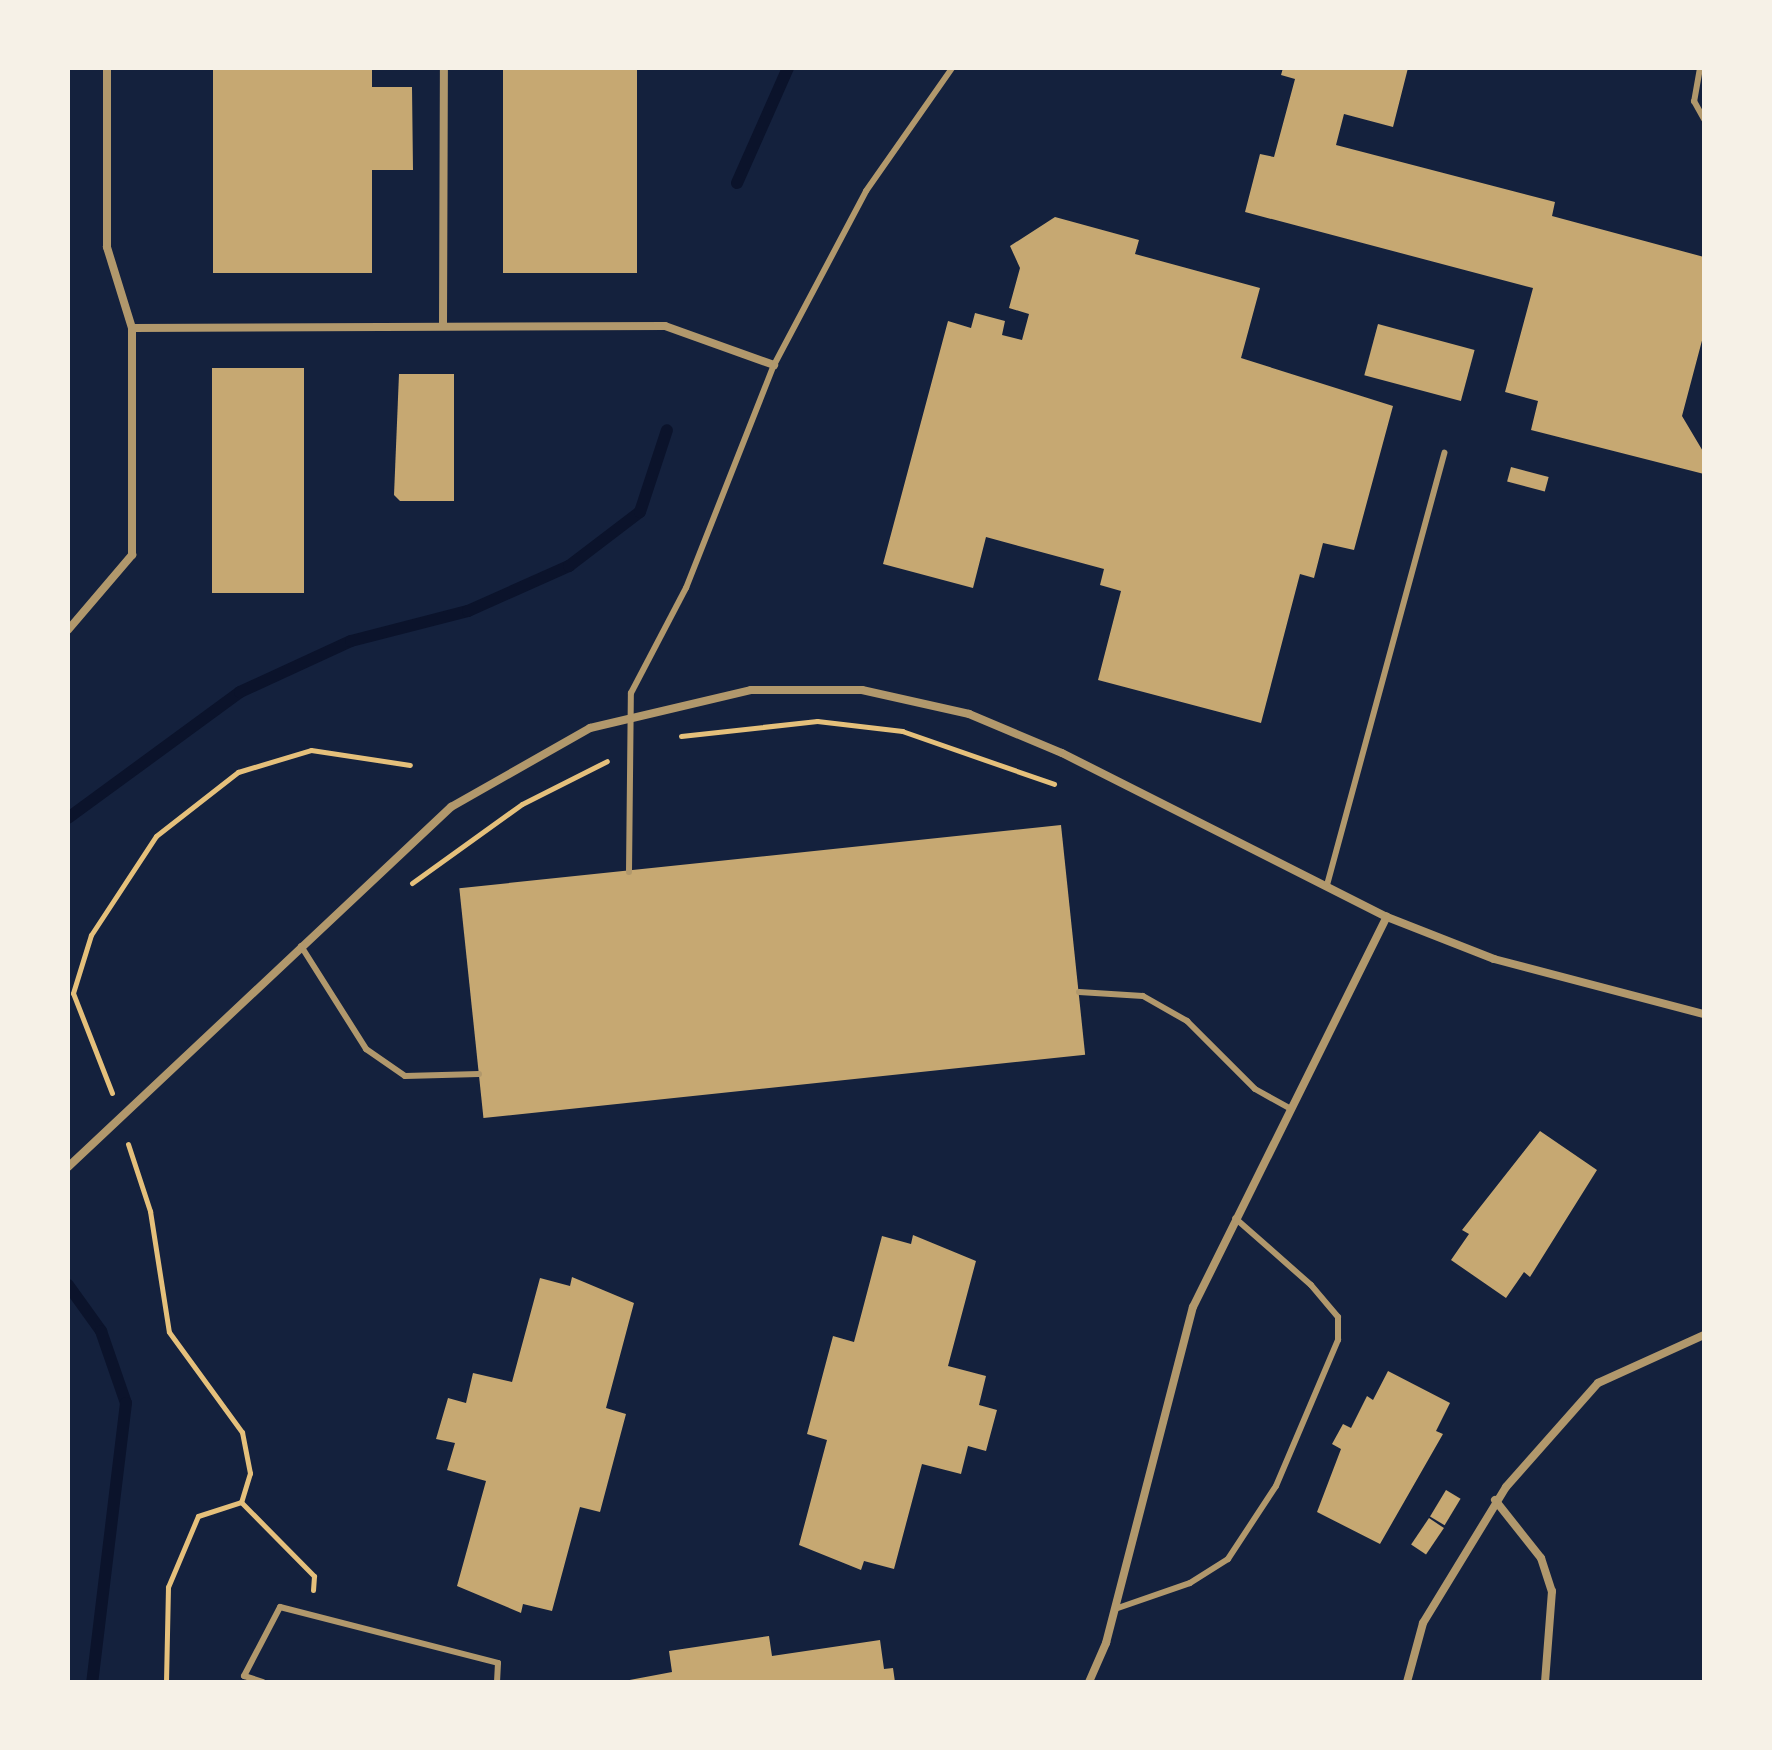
<!DOCTYPE html>
<html>
<head>
<meta charset="utf-8">
<style>
	body { margin:0 }
	#map { position:relative; width:1772px; height:1750px; overflow:hidden; background:#14213d; font-family:"Fira Sans",sans-serif }
	div>[style] { position:absolute }
	.stream>* { height:12px; margin:-6px; padding:0 6px; transform-origin:6px; border-radius:6px; background:#0b132b }
	.building>* { inset:0; background:#c6a872; transform-origin:0 0 }
	.path>* { height:5px; margin:-2.5px; padding:0 2.5px; transform-origin:2.5px; border-radius:2.5px; background:#e5c07b }
	.service>* { height:6px; margin:-3px; padding:0 3px; transform-origin:3px; border-radius:3px; background:#b1986c }
	.minor>* { height:8px; margin:-4px; padding:0 4px; transform-origin:4px; border-radius:4px; background:#b1986c }
	span { translate:-50% -50%; white-space:nowrap; text-align:center; line-height:1.15; -webkit-text-stroke:8px #f6f1e7; paint-order:stroke }
	.frame { position:absolute; inset:0; border:70px solid #f6f1e7; pointer-events:none }
</style>
</head>
<body>
<div id="map">
	<div class="stream">
		<div style="left:737px;top:183px;width:126px;rotate:-66.1deg"></div>
		<div style="left:68px;top:818px;width:213px;rotate:-36.2deg"></div>
		<div style="left:240px;top:692px;width:122px;rotate:-24.7deg"></div>
		<div style="left:351px;top:641px;width:121px;rotate:-14.4deg"></div>
		<div style="left:468px;top:611px;width:111px;rotate:-24deg"></div>
		<div style="left:569px;top:566px;width:89px;rotate:-37.3deg"></div>
		<div style="left:640px;top:512px;width:86px;rotate:-71.8deg"></div>
		<div style="left:68px;top:1285px;width:57px;rotate:54.3deg"></div>
		<div style="left:101px;top:1331px;width:76px;rotate:70.9deg"></div>
		<div style="left:126px;top:1403px;width:281px;rotate:96.9deg"></div>
	</div>
	<div class="building">
		<div style="clip-path:polygon(213px 68px,372px 68px,372px 87px,412px 87px,413px 170px,372px 170px,372px 273px,213px 273px)"></div>
		<div style="left:503px;top:68px;width:134px;height:205px"></div>
		<div style="clip-path:polygon(1283px 68px,1408px 68px,1393px 127px,1344px 114px,1336px 145px,1555px 202px,1552px 216px,1704px 257px,1704px 333px,1682px 416px,1704px 453px,1704px 474px,1531px 430px,1538px 401px,1505px 392px,1533px 288px,1245px 212px,1260px 154px,1274px 157px,1295px 79px,1281px 75px)"></div>
		<div style="clip-path:polygon(1055px 217px,1139px 240px,1135px 254px,1260px 288px,1241px 358px,1393px 406px,1354px 550px,1323px 543px,1314px 578px,1300px 574px,1261px 723px,1098px 680px,1121px 591px,1100px 585px,1104px 569px,986px 537px,973px 588px,883px 564px,948px 321px,971px 328px,975px 313px,1005px 321px,1002px 335px,1022px 340px,1029px 314px,1009px 308px,1020px 268px,1010px 246px)"></div>
		<div style="left:1378px;top:324px;width:100px;height:53px;rotate:15deg"></div>
		<div style="left:212px;top:368px;width:92px;height:225px"></div>
		<div style="clip-path:polygon(399px 374px,454px 374px,454px 501px,400px 501px,394px 495px)"></div>
		<div style="left:1511px;top:467px;width:39px;height:15px;rotate:15deg"></div>
		<div style="left:1061px;top:825px;width:231px;height:605px;rotate:84deg"></div>
		<div style="clip-path:polygon(1540px 1131px,1597px 1170px,1530px 1277px,1524px 1272px,1506px 1298px,1451px 1260px,1469px 1234px,1462px 1230px)"></div>
		<div style="clip-path:polygon(913px 1235px,976px 1261px,948px 1366px,986px 1376px,979px 1405px,997px 1410px,986px 1451px,968px 1446px,961px 1474px,922px 1464px,894px 1569px,864px 1561px,861px 1570px,799px 1545px,827px 1440px,807px 1434px,833px 1336px,854px 1342px,882px 1236px,911px 1244px)"></div>
		<div style="clip-path:polygon(572px 1277px,634px 1303px,606px 1408px,626px 1414px,600px 1512px,580px 1507px,552px 1611px,523px 1604px,521px 1613px,457px 1586px,486px 1481px,447px 1470px,455px 1443px,436px 1439px,448px 1398px,466px 1403px,473px 1373px,512px 1382px,540px 1278px,570px 1286px)"></div>
		<div style="clip-path:polygon(1388px 1371px,1450px 1403px,1436px 1431px,1443px 1434px,1380px 1544px,1317px 1512px,1341px 1449px,1332px 1444px,1343px 1424px,1351px 1428px,1367px 1396px,1373px 1400px)"></div>
		<div style="left:1446px;top:1490px;width:17px;height:31px;rotate:31deg"></div>
		<div style="left:1429px;top:1518px;width:18px;height:32px;rotate:34deg"></div>
		<div style="clip-path:polygon(769px 1636px,772px 1656px,880px 1640px,884px 1669px,893px 1668px,895px 1682px,619px 1682px,672px 1672px,669px 1651px)"></div>
	</div>
	<div class="path">
		<div style="left:681px;top:736px;width:137px;rotate:-6.3deg"></div>
		<div style="left:817px;top:721px;width:86px;rotate:6.7deg"></div>
		<div style="left:902px;top:731px;width:161px;rotate:19.2deg"></div>
		<div style="left:412px;top:883px;width:135px;rotate:-35.7deg"></div>
		<div style="left:522px;top:804px;width:95px;rotate:-26.8deg"></div>
		<div style="left:112px;top:1093px;width:107px;rotate:-111.3deg"></div>
		<div style="left:73px;top:993px;width:61px;rotate:-72.8deg"></div>
		<div style="left:91px;top:935px;width:118px;rotate:-56.7deg"></div>
		<div style="left:156px;top:836px;width:104px;rotate:-38deg"></div>
		<div style="left:238px;top:772px;width:76px;rotate:-16.8deg"></div>
		<div style="left:311px;top:750px;width:100px;rotate:8.6deg"></div>
		<div style="left:128px;top:1144px;width:71px;rotate:71.8deg"></div>
		<div style="left:150px;top:1211px;width:122px;rotate:81.1deg"></div>
		<div style="left:169px;top:1332px;width:124px;rotate:53.9deg"></div>
		<div style="left:242px;top:1432px;width:42px;rotate:79deg"></div>
		<div style="left:250px;top:1473px;width:30px;rotate:107deg"></div>
		<div style="left:166px;top:1682px;width:95px;rotate:-88.8deg"></div>
		<div style="left:168px;top:1587px;width:77px;rotate:-67.1deg"></div>
		<div style="left:198px;top:1516px;width:45px;rotate:-18deg"></div>
		<div style="left:241px;top:1502px;width:104px;rotate:45.4deg"></div>
		<div style="left:314px;top:1576px;width:14px;rotate:94deg"></div>
	</div>
	<div class="service">
		<div style="left:1700px;top:68px;width:34px;rotate:100deg"></div>
		<div style="left:1694px;top:101px;width:21px;rotate:61deg"></div>
		<div style="left:629px;top:872px;width:179px;rotate:-89.4deg"></div>
		<div style="left:631px;top:693px;width:119px;rotate:-62.4deg"></div>
		<div style="left:686px;top:588px;width:240px;rotate:-68.5deg"></div>
		<div style="left:774px;top:365px;width:197px;rotate:-62.1deg"></div>
		<div style="left:866px;top:191px;width:150px;rotate:-55deg"></div>
		<div style="left:1327px;top:885px;width:448px;rotate:-74.8deg"></div>
		<div style="left:301px;top:946px;width:122px;rotate:57.7deg"></div>
		<div style="left:366px;top:1049px;width:47px;rotate:34.7deg"></div>
		<div style="left:405px;top:1076px;width:74px;rotate:-1.5deg"></div>
		<div style="left:1079px;top:992px;width:64px;rotate:3.6deg"></div>
		<div style="left:1143px;top:996px;width:51px;rotate:29.6deg"></div>
		<div style="left:1187px;top:1021px;width:96px;rotate:45deg"></div>
		<div style="left:1255px;top:1089px;width:41px;rotate:29.1deg"></div>
		<div style="left:1115px;top:1609px;width:79px;rotate:-19.1deg"></div>
		<div style="left:1190px;top:1583px;width:45px;rotate:-32.3deg"></div>
		<div style="left:1228px;top:1559px;width:87px;rotate:-56.7deg"></div>
		<div style="left:1276px;top:1486px;width:159px;rotate:-67deg"></div>
		<div style="left:1338px;top:1340px;width:23px;rotate:-90deg"></div>
		<div style="left:1338px;top:1317px;width:42px;rotate:-130.2deg"></div>
		<div style="left:1311px;top:1285px;width:101px;rotate:-138.6deg"></div>
		<div style="left:263px;top:1682px;width:20px;rotate:-162deg"></div>
		<div style="left:244px;top:1676px;width:78px;rotate:-62.4deg"></div>
		<div style="left:280px;top:1607px;width:225px;rotate:14.4deg"></div>
		<div style="left:498px;top:1663px;width:19px;rotate:93deg"></div>
	</div>
	<div class="minor">
		<div style="left:443px;top:325px;width:257px;rotate:-89.8deg"></div>
		<div style="left:132px;top:328px;width:533px;rotate:-0.21deg"></div>
		<div style="left:665px;top:326px;width:116px;rotate:19.7deg"></div>
		<div style="left:68px;top:630px;width:99px;rotate:-49.5deg"></div>
		<div style="left:132px;top:555px;width:227px;rotate:-90deg"></div>
		<div style="left:132px;top:328px;width:85px;rotate:-107.2deg"></div>
		<div style="left:107px;top:247px;width:179px;rotate:-90deg"></div>
		<div style="left:68px;top:1167px;width:526px;rotate:-43.23deg"></div>
		<div style="left:451px;top:807px;width:160px;rotate:-29.6deg"></div>
		<div style="left:590px;top:728px;width:165px;rotate:-13.3deg"></div>
		<div style="left:751px;top:690px;width:111px"></div>
		<div style="left:862px;top:690px;width:110px;rotate:12.6deg"></div>
		<div style="left:969px;top:714px;width:101px;rotate:22.8deg"></div>
		<div style="left:1062px;top:753px;width:364px;rotate:26.8deg"></div>
		<div style="left:1387px;top:917px;width:115px;rotate:21.4deg"></div>
		<div style="left:1494px;top:959px;width:217px;rotate:14.7deg"></div>
		<div style="left:1495px;top:1500px;width:74px;rotate:51.6deg"></div>
		<div style="left:1541px;top:1558px;width:35px;rotate:72deg"></div>
		<div style="left:1552px;top:1591px;width:91px;rotate:94.4deg"></div>
		<div style="left:1089px;top:1682px;width:43px;rotate:-66.4deg"></div>
		<div style="left:1106px;top:1643px;width:347px;rotate:-75.5deg"></div>
		<div style="left:1193px;top:1307px;width:436px;rotate:-63.6deg"></div>
		<div style="left:1407px;top:1682px;width:61px;rotate:-74.8deg"></div>
		<div style="left:1423px;top:1623px;width:159px;rotate:-58.6deg"></div>
		<div style="left:1506px;top:1487px;width:139px;rotate:-48.5deg"></div>
		<div style="left:1598px;top:1383px;width:116px;rotate:-24.4deg"></div>
	</div>
	<div class="frame"></div>
</div>
</body>
</html>
